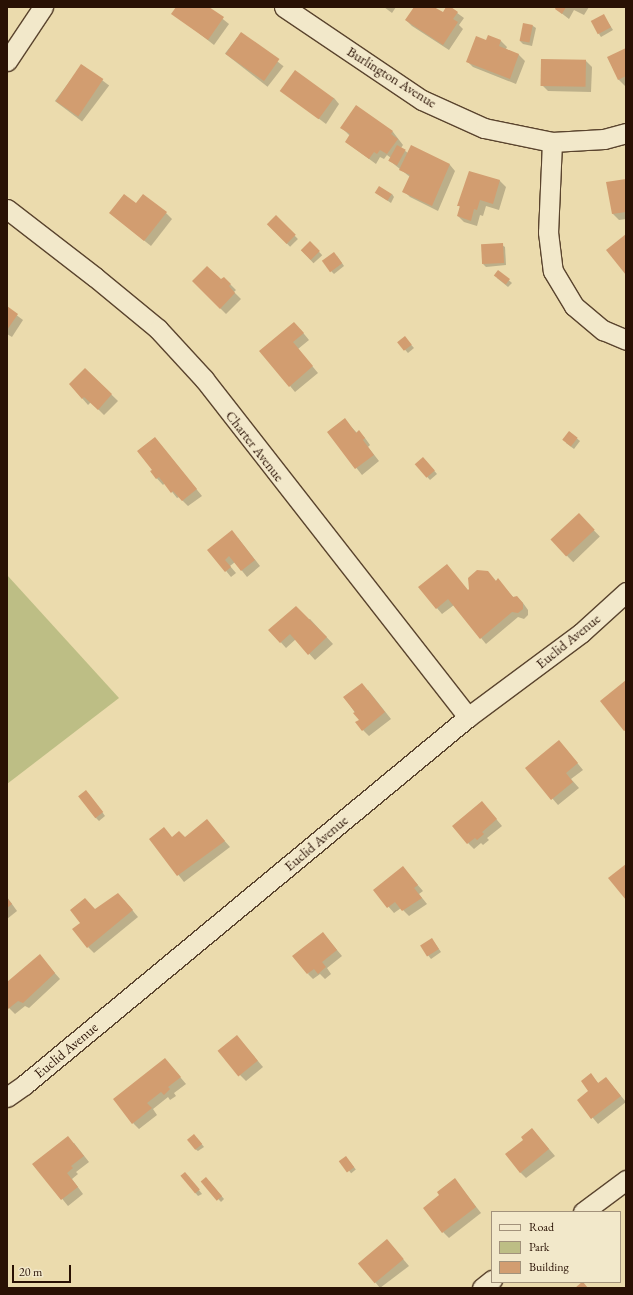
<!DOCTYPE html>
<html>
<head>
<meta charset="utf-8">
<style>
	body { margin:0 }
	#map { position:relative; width:633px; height:1295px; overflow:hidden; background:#ebdbad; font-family:"EB Garamond",serif }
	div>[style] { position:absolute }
	.green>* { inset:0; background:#bdbe85 }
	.shadow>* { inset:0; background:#0003; transform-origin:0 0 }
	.building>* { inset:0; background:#d29d70; transform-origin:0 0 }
	.roads { filter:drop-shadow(1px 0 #5a442e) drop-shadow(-1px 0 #5a442e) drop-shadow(0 1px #5a442e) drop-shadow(0 -1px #5a442e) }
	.street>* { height:19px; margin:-9.5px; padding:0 9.5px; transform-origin:9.5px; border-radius:9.5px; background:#f2e8ca }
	span { translate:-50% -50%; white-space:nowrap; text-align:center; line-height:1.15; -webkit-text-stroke:3px #f2e8ca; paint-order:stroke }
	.street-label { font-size:14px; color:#291104 }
	.frame { position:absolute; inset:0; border:8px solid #291104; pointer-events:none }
	.legend { position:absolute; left:491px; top:1211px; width:130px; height:72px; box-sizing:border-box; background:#f2e8ca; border:1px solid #a2927b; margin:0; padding:5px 7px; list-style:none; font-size:12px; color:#291104 }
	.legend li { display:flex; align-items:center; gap:8px; height:20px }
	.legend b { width:20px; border:1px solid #a2927b }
	.scale { position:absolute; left:12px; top:1265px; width:59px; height:18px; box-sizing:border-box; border:2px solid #291104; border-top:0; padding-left:5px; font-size:12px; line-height:14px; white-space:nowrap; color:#291104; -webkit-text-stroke:3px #f2e8ca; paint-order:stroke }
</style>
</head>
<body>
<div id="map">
	<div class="green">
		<div style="clip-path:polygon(7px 575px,119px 698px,7px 784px)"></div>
	</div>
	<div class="shadow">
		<div style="clip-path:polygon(177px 7px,208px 7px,229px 24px,214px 45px,173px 13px)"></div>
		<div style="clip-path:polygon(384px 7px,396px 7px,392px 13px)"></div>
		<div style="clip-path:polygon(415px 7px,432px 7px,443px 14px,447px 7px,449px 7px,464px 18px,459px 25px,463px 29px,449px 50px,412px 26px,406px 20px)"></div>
		<div style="clip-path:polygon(557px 7px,589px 7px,584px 15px,574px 10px,569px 19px,556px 9px)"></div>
		<div style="clip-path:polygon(604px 16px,613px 30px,601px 37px,599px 34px)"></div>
		<div style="clip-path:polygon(524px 24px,533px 26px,536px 28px,532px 46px,523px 44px,520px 41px)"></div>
		<div style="left:241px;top:33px;width:54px;height:26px;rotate:38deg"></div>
		<div style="clip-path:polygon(501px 41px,507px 47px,506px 49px,519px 55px,525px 61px,516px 84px,473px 67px,467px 61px,487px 42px)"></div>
		<div style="clip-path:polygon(626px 49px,626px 85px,625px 86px,619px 80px,608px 58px)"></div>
		<div style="clip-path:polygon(586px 61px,592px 67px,591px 92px,548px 91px,542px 85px)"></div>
		<div style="left:82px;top:65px;width:34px;height:45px;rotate:37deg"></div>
		<div style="clip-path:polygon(282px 91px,334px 98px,339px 104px,326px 124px)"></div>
		<div style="clip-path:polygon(356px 107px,393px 132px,403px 145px,401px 148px,408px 153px,450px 165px,455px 171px,438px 211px,410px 197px,404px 191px,410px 177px,390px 161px,391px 158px,387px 155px,384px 159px,380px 157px,376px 164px,346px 142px,350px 136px,342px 128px)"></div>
		<div style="clip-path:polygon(470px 172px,500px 181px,506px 187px,499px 210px,486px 206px,483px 216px,480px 215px,477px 226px,464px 222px,458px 216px,460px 207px,458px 205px)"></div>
		<div style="clip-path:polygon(626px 180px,626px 219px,619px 220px,613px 214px,607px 183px)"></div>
		<div style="clip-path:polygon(376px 193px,392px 194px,394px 197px,391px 203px)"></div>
		<div style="clip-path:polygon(110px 213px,166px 213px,172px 219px,151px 246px)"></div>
		<div style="left:276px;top:217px;width:31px;height:11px;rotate:45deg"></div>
		<div style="left:310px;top:242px;width:18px;height:12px;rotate:47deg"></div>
		<div style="clip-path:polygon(502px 245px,505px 247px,506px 265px,486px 267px,483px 264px)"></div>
		<div style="clip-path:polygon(337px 256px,344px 266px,334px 274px,331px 271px)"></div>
		<div style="clip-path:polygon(498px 271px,512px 283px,508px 287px,497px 278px)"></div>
		<div style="clip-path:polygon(224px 278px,236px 290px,234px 292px,241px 299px,226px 314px,193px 281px,221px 281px)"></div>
		<div style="clip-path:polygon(7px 308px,23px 320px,12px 337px,7px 334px)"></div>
		<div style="clip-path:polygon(300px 329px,309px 340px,298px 349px,318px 373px,295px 392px,261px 351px)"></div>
		<div style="clip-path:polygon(407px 340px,414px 348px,408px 353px,398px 342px)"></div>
		<div style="clip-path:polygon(85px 369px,118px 401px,104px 415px,91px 402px,88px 405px,70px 384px)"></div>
		<div style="clip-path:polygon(345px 420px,357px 433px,359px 432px,365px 438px,370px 445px,368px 447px,379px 461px,362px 475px,328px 432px)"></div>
		<div style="clip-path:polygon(569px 432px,580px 441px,574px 449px,566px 443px)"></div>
		<div style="clip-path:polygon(160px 444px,202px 496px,188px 506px,179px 497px,177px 498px,165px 483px,163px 485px,151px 472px,153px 470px)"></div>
		<div style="clip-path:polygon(426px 461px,437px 474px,430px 480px,416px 464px)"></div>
		<div style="left:579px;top:515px;width:30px;height:37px;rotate:46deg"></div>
		<div style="clip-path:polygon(238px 538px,260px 566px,247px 577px,235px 562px,230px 566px,236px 573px,231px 577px,209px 550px)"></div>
		<div style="clip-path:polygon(498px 580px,514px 598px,517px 597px,523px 603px,528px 610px,528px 615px,524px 619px,518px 617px,486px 644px,454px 605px,442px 614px,419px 587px,468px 591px)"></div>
		<div style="clip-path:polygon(310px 619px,333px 644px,315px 660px,296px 639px,286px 648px,270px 630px)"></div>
		<div style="clip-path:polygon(368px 690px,391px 719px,369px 736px,363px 730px,360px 720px,345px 698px)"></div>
		<div style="clip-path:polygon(565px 748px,583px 770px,571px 779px,579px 788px,558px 805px,526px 768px)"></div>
		<div style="clip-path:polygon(89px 794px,105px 816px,99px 821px,96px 818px)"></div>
		<div style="clip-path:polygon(488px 809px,502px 826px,487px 838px,489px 840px,483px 845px,481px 843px,474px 849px,468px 843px)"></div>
		<div style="clip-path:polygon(207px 821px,230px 847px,184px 882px,150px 839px,185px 838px)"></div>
		<div style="clip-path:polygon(403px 868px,423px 891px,419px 894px,427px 904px,409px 916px,401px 908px,394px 913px,374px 890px)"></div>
		<div style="clip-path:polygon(7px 897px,17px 911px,7px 919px)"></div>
		<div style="clip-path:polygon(124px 900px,138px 917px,94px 953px,88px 947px)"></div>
		<div style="clip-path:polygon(323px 933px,342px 956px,327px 968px,331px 974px,325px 979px,320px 974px,313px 979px,308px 974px)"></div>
		<div style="clip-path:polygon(434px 942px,441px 952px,431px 959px,421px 946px)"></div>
		<div style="clip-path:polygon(40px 956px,60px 979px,29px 1008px,25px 1006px,15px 1014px,7px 1006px,7px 983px)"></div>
		<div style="clip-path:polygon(243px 1043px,263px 1067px,246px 1081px,240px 1075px)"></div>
		<div style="clip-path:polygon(165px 1059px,186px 1084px,174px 1093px,176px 1096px,170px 1100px,168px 1097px,153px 1109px,157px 1115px,139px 1129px,133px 1123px)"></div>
		<div style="clip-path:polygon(591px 1075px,599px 1084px,606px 1078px,626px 1102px,598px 1124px,578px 1100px,590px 1091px)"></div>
		<div style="clip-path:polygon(532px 1129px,555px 1156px,526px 1178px,520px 1172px)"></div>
		<div style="clip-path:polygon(197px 1138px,204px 1147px,198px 1151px,195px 1149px)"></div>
		<div style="clip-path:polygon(74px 1143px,89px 1162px,76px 1172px,78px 1174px,72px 1179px,83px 1194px,68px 1206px,34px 1164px)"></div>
		<div style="left:346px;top:1157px;width:16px;height:6px;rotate:52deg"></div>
		<div style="clip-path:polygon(182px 1176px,188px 1176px,202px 1194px,198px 1196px)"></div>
		<div style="clip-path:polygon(209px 1181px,224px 1199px,221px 1202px,203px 1182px)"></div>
		<div style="clip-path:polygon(460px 1186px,481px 1213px,449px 1238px,443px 1232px)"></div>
		<div style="clip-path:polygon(387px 1240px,409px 1266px,380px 1288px,375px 1282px)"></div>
	</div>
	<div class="building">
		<div style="clip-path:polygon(176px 7px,209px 7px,224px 17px,208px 40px,171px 14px)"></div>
		<div style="clip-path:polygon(414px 7px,434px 7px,443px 12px,446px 7px,451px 7px,458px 12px,453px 19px,458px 22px,443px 45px,405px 20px)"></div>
		<div style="clip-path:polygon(556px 7px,566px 7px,562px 14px,555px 9px)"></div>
		<div style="left:604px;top:14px;width:15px;height:15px;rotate:62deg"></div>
		<div style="left:523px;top:23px;width:10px;height:18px;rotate:11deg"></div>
		<div style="left:241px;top:32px;width:47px;height:27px;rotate:35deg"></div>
		<div style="clip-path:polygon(488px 35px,501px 40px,499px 46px,519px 54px,510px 79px,466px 62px,476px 36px,486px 40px)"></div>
		<div style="clip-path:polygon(626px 48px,626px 76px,618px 80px,607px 57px)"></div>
		<div style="left:541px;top:59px;width:45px;height:27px;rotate:1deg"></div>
		<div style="left:81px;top:64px;width:27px;height:45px;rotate:34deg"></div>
		<div style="left:295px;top:70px;width:48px;height:26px;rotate:36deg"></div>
		<div style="clip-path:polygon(356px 105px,393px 131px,391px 134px,398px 139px,387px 154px,380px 150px,377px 154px,374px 152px,369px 159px,345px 142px,350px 134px,340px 128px)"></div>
		<div style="left:397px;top:145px;width:10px;height:18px;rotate:29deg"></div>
		<div style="clip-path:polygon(411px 145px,450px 164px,432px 206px,402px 192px,410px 175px,399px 170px)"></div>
		<div style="clip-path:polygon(469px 171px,500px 180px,493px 204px,480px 200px,477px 210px,474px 209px,471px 221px,457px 216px,460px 206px,457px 206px)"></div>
		<div style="clip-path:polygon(626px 179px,626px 212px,612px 214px,606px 182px)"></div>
		<div style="left:379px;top:186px;width:15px;height:8px;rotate:32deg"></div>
		<div style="clip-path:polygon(124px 194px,136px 203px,143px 194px,167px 212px,144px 241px,109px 213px)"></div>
		<div style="left:276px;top:215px;width:28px;height:13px;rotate:45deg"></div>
		<div style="clip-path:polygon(626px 234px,626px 275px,606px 250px)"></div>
		<div style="left:310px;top:241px;width:14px;height:13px;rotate:45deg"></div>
		<div style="left:503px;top:243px;width:20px;height:22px;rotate:87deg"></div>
		<div style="left:334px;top:252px;width:14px;height:15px;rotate:54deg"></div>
		<div style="clip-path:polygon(207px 266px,221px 279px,224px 277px,231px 284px,229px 286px,235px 293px,220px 309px,192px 281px)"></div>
		<div style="left:498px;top:270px;width:15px;height:7px;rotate:37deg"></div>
		<div style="clip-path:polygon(7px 306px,18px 314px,7px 330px)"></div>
		<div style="clip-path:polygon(294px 322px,304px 333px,293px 342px,313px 366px,289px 387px,259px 351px)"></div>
		<div style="left:405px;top:336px;width:11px;height:10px;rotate:52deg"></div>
		<div style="clip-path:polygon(85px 368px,112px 394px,98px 410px,84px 397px,82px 399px,69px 384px)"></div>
		<div style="clip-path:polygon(345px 418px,356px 433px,359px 430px,365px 438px,363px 440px,374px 455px,355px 469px,327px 432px)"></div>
		<div style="left:569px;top:431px;width:11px;height:11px;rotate:38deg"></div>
		<div style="clip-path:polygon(155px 437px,197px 489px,182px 501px,173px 491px,171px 493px,159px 477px,156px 479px,150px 471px,152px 470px,137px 451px)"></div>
		<div style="left:423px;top:457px;width:18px;height:11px;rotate:49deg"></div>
		<div style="left:579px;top:513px;width:23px;height:39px;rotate:47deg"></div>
		<div style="clip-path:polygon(232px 530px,255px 560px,241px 571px,229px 556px,225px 560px,231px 567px,225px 572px,207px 550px)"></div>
		<div style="clip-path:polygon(447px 564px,468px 590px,469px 589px,468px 578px,477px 570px,488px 571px,496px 581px,498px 578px,513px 597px,517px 596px,523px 603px,523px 609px,518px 613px,512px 612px,480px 639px,448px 599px,436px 609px,418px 587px)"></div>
		<div style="clip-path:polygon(296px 606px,327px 637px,308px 655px,290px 634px,280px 643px,268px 630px)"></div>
		<div style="clip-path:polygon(626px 680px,626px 730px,624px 731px,600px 701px)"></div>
		<div style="clip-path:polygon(362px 683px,385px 712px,362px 731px,355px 722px,359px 720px,353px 713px,355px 712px,343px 697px)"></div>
		<div style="clip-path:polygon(559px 740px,578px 763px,566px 773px,573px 782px,551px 800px,525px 768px)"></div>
		<div style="left:86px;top:790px;width:28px;height:10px;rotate:52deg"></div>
		<div style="clip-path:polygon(482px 801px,497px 819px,482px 832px,484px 834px,477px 840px,475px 838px,467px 844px,452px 826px)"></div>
		<div style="clip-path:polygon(207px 819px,225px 841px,177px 876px,149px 839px,164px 827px,172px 837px,179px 831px,185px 837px)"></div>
		<div style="clip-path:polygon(626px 864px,626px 900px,608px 878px)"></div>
		<div style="clip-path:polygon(403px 866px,418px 885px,414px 888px,422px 898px,402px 911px,395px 902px,387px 908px,373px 890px)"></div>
		<div style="clip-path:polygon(118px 893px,133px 910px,87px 948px,72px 929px,80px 923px,70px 910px,85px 898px,95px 909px)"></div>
		<div style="clip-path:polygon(7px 898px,12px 904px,7px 908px)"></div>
		<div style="clip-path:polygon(323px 932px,337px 950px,322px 962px,326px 967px,318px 974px,314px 969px,307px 974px,292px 956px)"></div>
		<div style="left:432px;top:938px;width:13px;height:14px;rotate:58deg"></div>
		<div style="clip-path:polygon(40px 954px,55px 973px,23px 1003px,18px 1001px,8px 1009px,7px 982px)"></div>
		<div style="left:237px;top:1035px;width:33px;height:25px;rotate:51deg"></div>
		<div style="clip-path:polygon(165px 1058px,181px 1077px,168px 1087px,170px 1089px,164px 1095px,161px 1092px,147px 1103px,152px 1108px,132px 1124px,113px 1099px)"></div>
		<div style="clip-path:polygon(591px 1073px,598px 1083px,606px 1077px,621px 1096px,591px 1119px,577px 1100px,588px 1091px,581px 1081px)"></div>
		<div style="clip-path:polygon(532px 1128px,549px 1149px,520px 1173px,505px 1154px,523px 1140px,521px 1137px)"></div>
		<div style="left:194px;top:1134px;width:13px;height:9px;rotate:51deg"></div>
		<div style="clip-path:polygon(68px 1136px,84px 1156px,71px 1166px,73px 1168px,67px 1173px,78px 1187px,61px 1200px,32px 1164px)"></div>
		<div style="left:346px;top:1156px;width:14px;height:9px;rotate:54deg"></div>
		<div style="left:185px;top:1172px;width:23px;height:6px;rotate:50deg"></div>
		<div style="left:206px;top:1177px;width:25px;height:7px;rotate:50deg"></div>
		<div style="clip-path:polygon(455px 1178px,476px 1207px,442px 1233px,423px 1208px,439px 1195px,437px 1192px)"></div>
		<div style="left:387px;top:1239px;width:26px;height:38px;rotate:50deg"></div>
		<div style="clip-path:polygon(583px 1282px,588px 1288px,575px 1288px,582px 1282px)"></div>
	</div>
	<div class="roads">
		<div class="street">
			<div style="left:284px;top:7px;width:166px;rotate:34deg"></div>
			<div style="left:422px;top:100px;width:68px;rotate:24.3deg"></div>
			<div style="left:484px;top:128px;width:69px;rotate:11.6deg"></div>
			<div style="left:552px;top:142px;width:52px;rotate:-3.3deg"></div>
			<div style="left:604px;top:139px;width:23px;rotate:-15deg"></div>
			<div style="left:7px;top:61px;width:65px;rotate:-56.3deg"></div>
			<div style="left:552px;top:142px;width:90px;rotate:92.5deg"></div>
			<div style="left:548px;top:232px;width:39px;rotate:83deg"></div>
			<div style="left:553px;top:271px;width:41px;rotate:59deg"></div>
			<div style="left:574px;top:306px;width:38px;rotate:40deg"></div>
			<div style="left:603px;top:330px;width:25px;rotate:23deg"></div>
			<div style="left:7px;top:209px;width:111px;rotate:37.7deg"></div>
			<div style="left:95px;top:277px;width:82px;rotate:39.5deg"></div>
			<div style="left:158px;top:329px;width:68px;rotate:47.4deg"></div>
			<div style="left:204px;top:379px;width:429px;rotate:52deg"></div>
			<div style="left:7px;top:1097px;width:21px;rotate:-35deg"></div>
			<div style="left:24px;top:1085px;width:577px;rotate:-39.65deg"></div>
			<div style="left:468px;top:717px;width:141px;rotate:-36.6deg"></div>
			<div style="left:581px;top:633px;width:61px;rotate:-42.3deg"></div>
			<div style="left:583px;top:1212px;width:54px;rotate:-36.7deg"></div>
			<div style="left:482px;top:1288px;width:13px;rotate:-39deg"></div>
		</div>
	</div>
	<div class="street-label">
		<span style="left:392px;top:77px;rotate:32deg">Burlington Avenue</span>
		<span style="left:255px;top:446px;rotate:52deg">Charter Avenue</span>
		<span style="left:568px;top:641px;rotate:-39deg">Euclid Avenue</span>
		<span style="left:316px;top:843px;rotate:-40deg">Euclid Avenue</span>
		<span style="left:66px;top:1050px;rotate:-40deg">Euclid Avenue</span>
	</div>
	<div class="frame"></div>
	<ul class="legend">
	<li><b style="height:5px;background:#f2e8ca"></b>Road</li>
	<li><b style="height:11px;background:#bdbe85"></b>Park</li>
	<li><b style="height:11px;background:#d29d70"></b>Building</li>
	</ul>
	<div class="scale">20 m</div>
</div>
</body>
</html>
